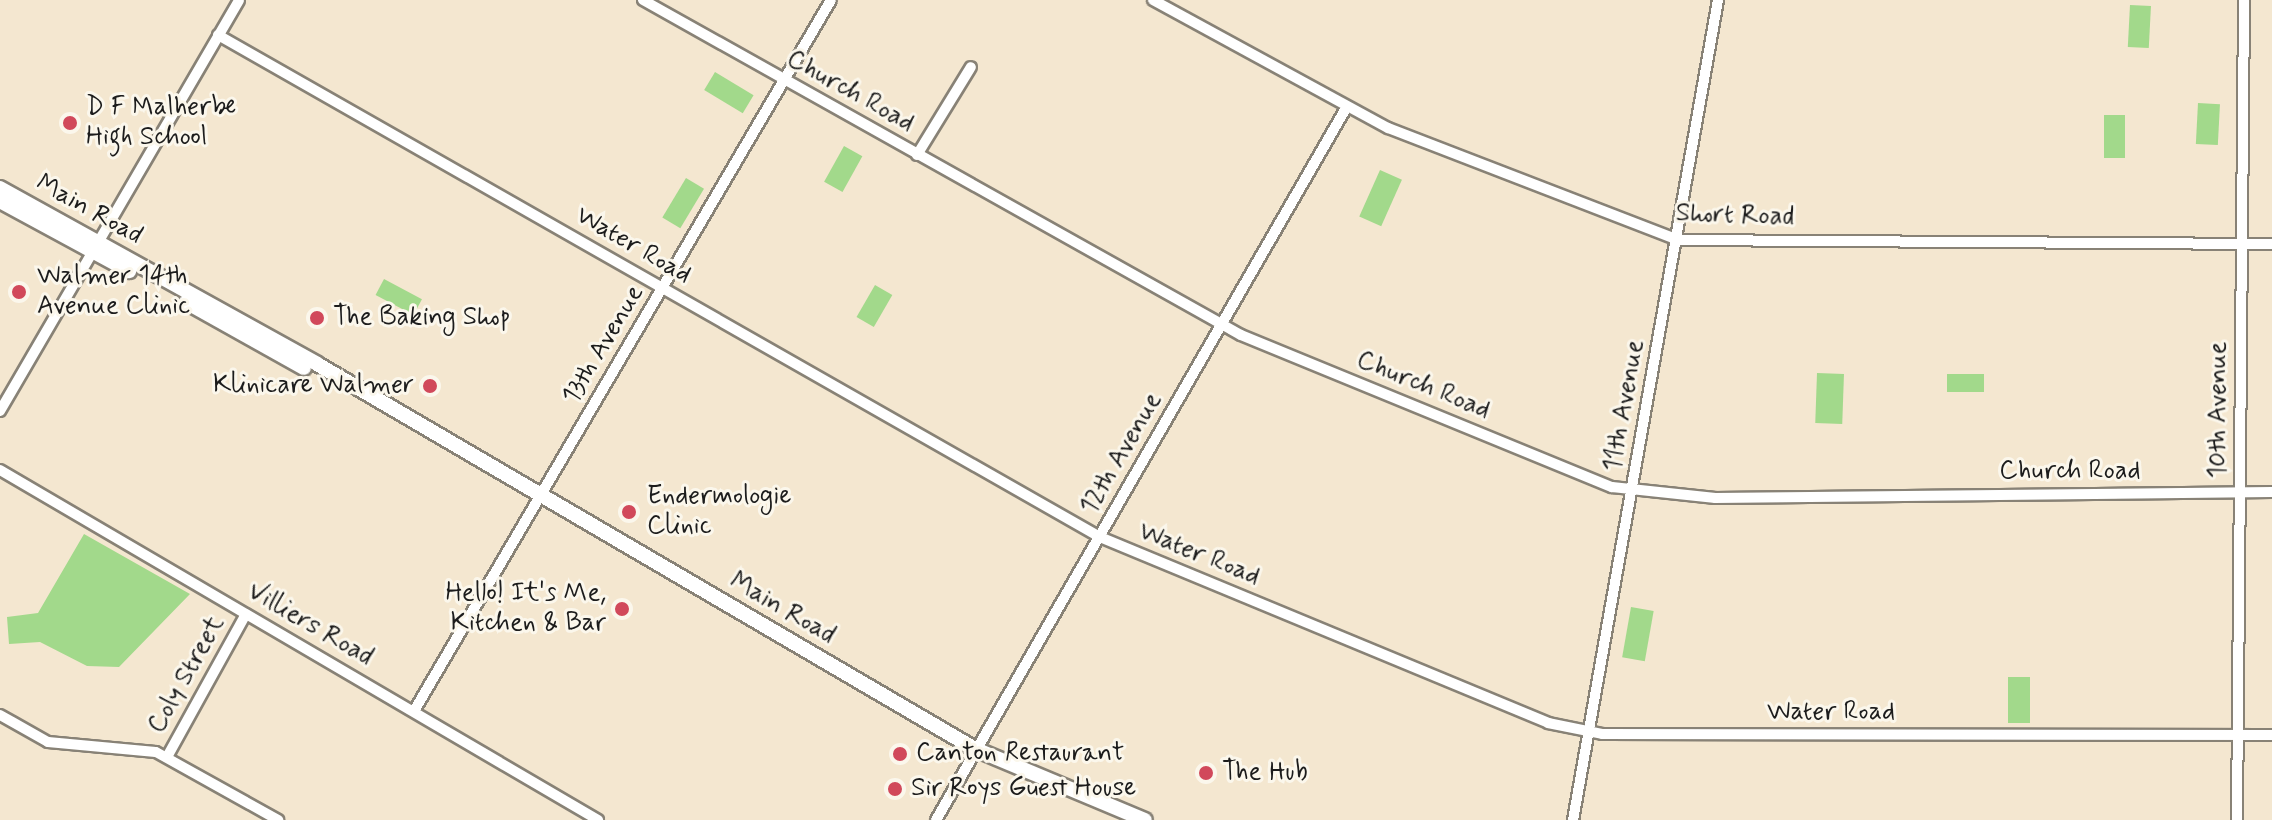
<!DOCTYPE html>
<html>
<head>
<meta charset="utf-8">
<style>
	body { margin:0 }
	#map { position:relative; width:2272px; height:820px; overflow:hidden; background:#f4e7d0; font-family:Mynerve,sans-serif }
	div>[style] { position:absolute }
	.green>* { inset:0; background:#a2d98b; transform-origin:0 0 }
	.roads { filter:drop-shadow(2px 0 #888276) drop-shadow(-2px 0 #888276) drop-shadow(0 2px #888276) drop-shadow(0 -2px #888276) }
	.street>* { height:10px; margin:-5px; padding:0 5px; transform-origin:5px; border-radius:5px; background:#fff }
	.secondary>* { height:14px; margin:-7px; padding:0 7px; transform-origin:7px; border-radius:7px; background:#fff }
	.dots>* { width:22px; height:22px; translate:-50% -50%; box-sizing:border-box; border:4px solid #fbf7ec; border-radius:50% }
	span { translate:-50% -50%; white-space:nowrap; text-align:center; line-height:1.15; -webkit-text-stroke:6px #fbf7ec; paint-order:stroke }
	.street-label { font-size:26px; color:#1c1c1c }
	.poi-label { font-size:26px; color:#1c1c1c }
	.left { translate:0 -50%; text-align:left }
	.right { translate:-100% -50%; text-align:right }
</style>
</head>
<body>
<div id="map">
	<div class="green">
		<div style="left:2130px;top:5px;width:21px;height:42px;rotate:3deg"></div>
		<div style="left:715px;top:72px;width:45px;height:21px;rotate:31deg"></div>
		<div style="left:2198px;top:103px;width:22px;height:41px;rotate:3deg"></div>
		<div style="left:2104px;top:115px;width:21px;height:43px"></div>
		<div style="left:844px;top:146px;width:21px;height:41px;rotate:29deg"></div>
		<div style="left:1380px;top:170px;width:24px;height:51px;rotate:24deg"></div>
		<div style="left:686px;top:178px;width:21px;height:46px;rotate:31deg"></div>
		<div style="left:384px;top:279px;width:43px;height:18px;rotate:28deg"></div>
		<div style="left:875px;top:285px;width:20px;height:37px;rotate:30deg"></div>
		<div style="left:1817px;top:373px;width:27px;height:50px;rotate:2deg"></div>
		<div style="left:1984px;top:374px;width:18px;height:37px;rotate:90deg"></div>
		<div style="clip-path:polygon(84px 534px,190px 594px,119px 667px,87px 666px,40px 642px,9px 644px,7px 617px,38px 613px)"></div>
		<div style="left:1631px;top:607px;width:23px;height:51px;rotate:10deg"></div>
		<div style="left:2008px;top:677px;width:22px;height:46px"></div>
	</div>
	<div class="roads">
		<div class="street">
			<div style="left:643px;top:0;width:685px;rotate:29.26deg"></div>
			<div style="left:1241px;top:335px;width:401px;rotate:22.3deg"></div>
			<div style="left:1612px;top:487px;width:104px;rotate:6.1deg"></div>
			<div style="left:1715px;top:498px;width:557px;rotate:-0.62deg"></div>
			<div style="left:1153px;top:0;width:268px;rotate:28.6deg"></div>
			<div style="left:1388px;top:128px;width:311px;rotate:21.1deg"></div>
			<div style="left:1678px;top:240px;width:594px;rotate:0.39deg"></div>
			<div style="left:218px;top:35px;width:1015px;rotate:29.65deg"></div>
			<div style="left:1100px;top:537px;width:485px;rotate:22.5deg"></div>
			<div style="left:1548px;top:723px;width:55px;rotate:11.5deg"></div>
			<div style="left:1602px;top:734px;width:670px;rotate:0.09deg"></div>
			<div style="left:917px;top:155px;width:103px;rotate:-58.5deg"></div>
			<div style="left:0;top:411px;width:475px;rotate:-59.8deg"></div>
			<div style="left:0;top:470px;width:693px;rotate:30.34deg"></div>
			<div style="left:414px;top:711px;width:824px;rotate:-59.61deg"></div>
			<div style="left:0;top:715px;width:55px;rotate:29.4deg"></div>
			<div style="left:48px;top:742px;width:108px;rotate:5.3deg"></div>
			<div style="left:156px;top:752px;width:140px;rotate:29.1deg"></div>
			<div style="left:167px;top:757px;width:163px;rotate:-61.1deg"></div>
			<div style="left:936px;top:820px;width:822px;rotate:-60.06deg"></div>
			<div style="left:1573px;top:820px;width:833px;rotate:-79.97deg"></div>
			<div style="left:2237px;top:820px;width:820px;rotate:-89.51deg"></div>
		</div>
		<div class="secondary">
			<div style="left:0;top:188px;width:363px;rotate:29deg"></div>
			<div style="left:317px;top:364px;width:762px;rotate:30.33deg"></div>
			<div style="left:975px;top:749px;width:184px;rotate:22.7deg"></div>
			<div style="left:0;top:201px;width:147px;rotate:28.5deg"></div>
			<div style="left:186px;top:302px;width:135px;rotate:29.2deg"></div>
		</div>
	</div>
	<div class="dots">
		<div style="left:70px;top:123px;background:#d1495b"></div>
		<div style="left:19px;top:292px;background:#d1495b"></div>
		<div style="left:317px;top:318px;background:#d1495b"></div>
		<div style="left:430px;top:386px;background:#d1495b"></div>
		<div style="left:629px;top:512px;background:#d1495b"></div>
		<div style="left:622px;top:609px;background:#d1495b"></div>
		<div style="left:900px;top:754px;background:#d1495b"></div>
		<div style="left:1206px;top:773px;background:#d1495b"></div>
		<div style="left:895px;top:789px;background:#d1495b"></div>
	</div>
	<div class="street-label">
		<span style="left:850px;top:92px;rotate:29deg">Church Road</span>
		<span style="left:89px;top:210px;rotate:29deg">Main Road</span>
		<span style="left:1735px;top:216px;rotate:2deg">Short Road</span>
		<span style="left:633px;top:246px;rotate:30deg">Water Road</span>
		<span style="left:604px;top:345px;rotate:-59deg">13th Avenue</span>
		<span style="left:1423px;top:386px;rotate:22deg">Church Road</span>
		<span style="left:1625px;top:406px;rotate:-80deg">11th Avenue</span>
		<span style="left:2219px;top:410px;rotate:-90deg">10th Avenue</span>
		<span style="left:1122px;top:454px;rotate:-60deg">12th Avenue</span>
		<span style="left:2070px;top:472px">Church Road</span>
		<span style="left:1199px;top:555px;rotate:22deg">Water Road</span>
		<span style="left:782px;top:609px;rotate:30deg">Main Road</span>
		<span style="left:310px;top:625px;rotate:30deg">Villiers Road</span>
		<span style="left:187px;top:675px;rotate:-61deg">Coly Street</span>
		<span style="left:1831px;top:713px">Water Road</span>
	</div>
	<div class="poi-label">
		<span class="left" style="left:86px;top:123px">D F Malherbe<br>High School</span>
		<span class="left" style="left:37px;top:292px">Walmer 14th<br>Avenue Clinic</span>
		<span class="left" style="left:333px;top:318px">The Baking Shop</span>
		<span class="right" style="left:414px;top:386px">Klinicare Walmer</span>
		<span class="left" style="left:647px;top:512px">Endermologie<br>Clinic</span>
		<span class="right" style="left:606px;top:609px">Hello! It's Me,<br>Kitchen &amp; Bar</span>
		<span class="left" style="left:916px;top:754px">Canton Restaurant</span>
		<span class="left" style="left:1222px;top:773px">The Hub</span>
		<span class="left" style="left:911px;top:789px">Sir Roys Guest House</span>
	</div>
</div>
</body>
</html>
